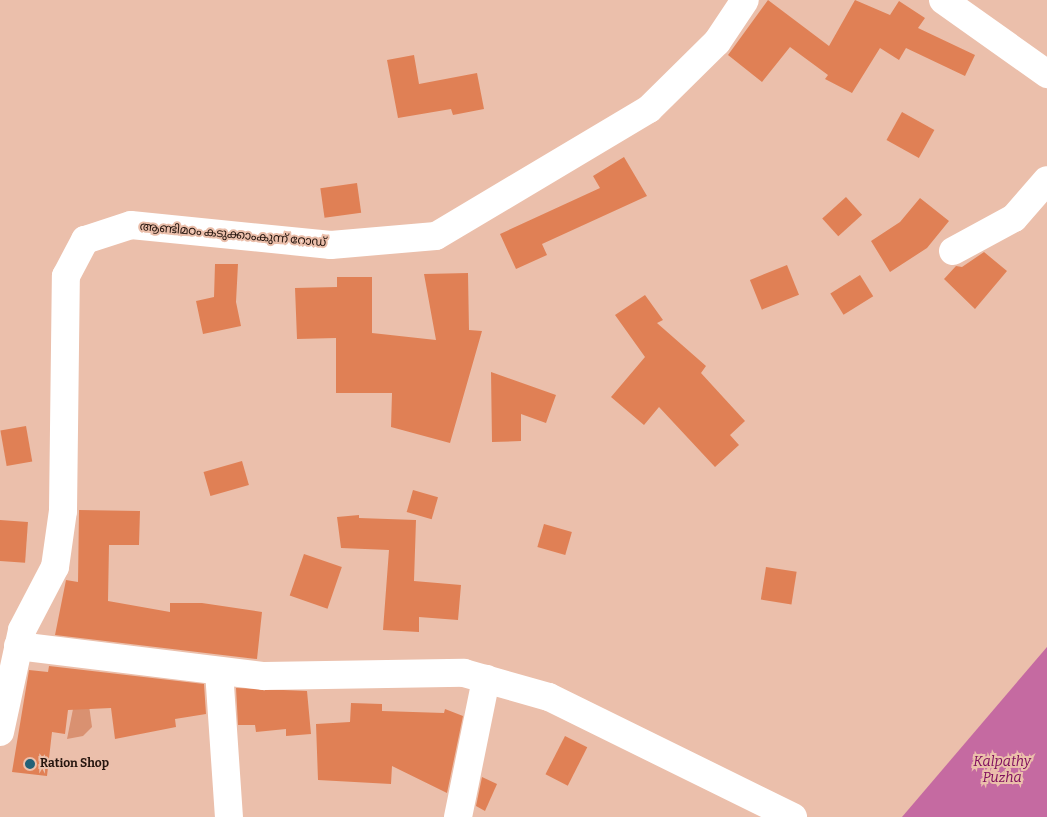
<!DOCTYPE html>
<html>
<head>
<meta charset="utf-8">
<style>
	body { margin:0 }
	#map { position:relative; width:1047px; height:817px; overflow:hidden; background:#ebbfab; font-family:Bitter,"Noto Sans Malayalam",serif }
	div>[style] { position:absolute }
	.green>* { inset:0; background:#d99171 }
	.water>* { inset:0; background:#c56aa1 }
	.building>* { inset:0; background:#e08055; transform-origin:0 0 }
	.minor>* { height:28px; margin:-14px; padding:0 14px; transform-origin:14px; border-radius:14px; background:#fff }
	.dots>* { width:14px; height:14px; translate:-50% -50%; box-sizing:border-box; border:2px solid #ebbfab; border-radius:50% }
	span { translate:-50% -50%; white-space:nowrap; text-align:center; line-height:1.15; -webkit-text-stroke:4px #ebbfab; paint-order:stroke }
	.street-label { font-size:12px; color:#25150e }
	.poi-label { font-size:12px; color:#25150e; font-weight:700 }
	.left { translate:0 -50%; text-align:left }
	.water-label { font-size:14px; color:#80105e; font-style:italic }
</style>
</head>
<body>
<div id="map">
	<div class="green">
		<div style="clip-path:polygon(78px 684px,86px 684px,92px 727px,83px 736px,67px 739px)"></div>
	</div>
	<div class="water">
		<div style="clip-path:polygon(1047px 647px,1047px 817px,902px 817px)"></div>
	</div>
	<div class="building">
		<div style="clip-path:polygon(768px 0,829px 46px,855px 0,890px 15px,899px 1px,925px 18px,918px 28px,975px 55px,965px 76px,906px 48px,899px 60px,880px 48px,852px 93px,825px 79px,828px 75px,790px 47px,762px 82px,728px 55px)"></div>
		<div style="clip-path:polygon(414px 55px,419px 84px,477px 73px,484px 109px,453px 115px,451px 109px,398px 118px,387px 60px)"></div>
		<div style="left:902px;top:112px;width:37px;height:32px;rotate:29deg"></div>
		<div style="clip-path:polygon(624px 157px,647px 196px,542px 244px,547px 255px,516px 269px,500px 234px,600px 188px,593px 176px)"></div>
		<div style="left:357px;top:183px;width:30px;height:37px;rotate:82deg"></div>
		<div style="left:846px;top:197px;width:24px;height:32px;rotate:48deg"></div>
		<div style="clip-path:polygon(920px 198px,949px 221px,927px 248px,890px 272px,871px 241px,900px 222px)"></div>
		<div style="clip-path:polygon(984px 252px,1007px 271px,975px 309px,944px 279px,956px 266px,962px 267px)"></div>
		<div style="clip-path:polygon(215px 264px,238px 264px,236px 302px,241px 326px,203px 334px,196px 301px,214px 297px)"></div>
		<div style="left:787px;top:265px;width:32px;height:40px;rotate:68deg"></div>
		<div style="clip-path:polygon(468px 273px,469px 330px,482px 331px,450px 443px,391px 427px,392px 393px,336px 393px,336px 338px,297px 339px,295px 288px,337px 287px,337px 277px,372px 277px,372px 333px,436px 340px,424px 274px)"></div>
		<div style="left:860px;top:275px;width:25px;height:35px;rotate:58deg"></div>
		<div style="clip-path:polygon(645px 295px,663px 320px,657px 323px,706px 366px,701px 373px,745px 421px,730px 435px,739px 445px,715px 467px,659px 407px,644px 425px,611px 397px,645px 357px,615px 315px)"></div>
		<div style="clip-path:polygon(491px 372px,556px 395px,546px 423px,521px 414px,521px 441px,492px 442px)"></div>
		<div style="left:26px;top:426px;width:36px;height:26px;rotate:80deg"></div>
		<div style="left:242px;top:461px;width:25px;height:40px;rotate:74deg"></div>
		<div style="left:413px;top:490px;width:26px;height:23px;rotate:16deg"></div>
		<div style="clip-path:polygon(79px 510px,140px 511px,139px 545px,109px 545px,108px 601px,170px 612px,170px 603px,202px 603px,262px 612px,257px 659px,55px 635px,66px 580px,78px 582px)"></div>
		<div style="clip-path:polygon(359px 515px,359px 518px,416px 520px,414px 581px,461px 585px,458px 620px,419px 617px,419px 632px,383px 630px,389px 550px,341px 548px,337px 517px)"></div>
		<div style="left:0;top:520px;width:28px;height:41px;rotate:4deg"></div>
		<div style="left:544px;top:524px;width:29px;height:24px;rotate:16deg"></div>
		<div style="left:304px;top:554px;width:40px;height:44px;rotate:19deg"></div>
		<div style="left:766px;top:567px;width:31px;height:33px;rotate:9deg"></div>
		<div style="clip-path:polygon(49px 666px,204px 684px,206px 714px,175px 719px,176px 727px,115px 739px,111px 708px,68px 710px,65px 734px,52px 732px,47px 776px,12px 772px,29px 670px,48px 672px)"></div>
		<div style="clip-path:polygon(236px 688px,307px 691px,311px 734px,286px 736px,286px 729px,256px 732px,255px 725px,238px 725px)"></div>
		<div style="clip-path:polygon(351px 703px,382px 704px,382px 711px,444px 713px,445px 709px,463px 716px,447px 793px,392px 766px,391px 784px,318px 780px,316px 724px,350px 722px)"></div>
		<div style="left:565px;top:736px;width:25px;height:43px;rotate:27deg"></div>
		<div style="clip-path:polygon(482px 777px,497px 784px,485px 811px,476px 806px)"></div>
	</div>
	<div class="minor">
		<div style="left:943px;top:0;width:128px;rotate:35.4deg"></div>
		<div style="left:953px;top:251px;width:69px;rotate:-28.4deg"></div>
		<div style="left:1014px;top:218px;width:50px;rotate:-49deg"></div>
		<div style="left:18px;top:646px;width:248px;rotate:7deg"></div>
		<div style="left:264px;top:676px;width:200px;rotate:-0.9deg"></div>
		<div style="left:464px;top:673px;width:88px;rotate:15.8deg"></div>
		<div style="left:549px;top:697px;width:272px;rotate:26.2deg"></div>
		<div style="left:219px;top:671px;width:146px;rotate:86.1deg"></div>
		<div style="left:0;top:732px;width:104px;rotate:-77.8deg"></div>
		<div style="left:22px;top:630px;width:71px;rotate:-62.4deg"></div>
		<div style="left:55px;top:567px;width:57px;rotate:-81.9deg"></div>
		<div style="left:63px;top:511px;width:235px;rotate:-89.3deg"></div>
		<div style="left:66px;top:276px;width:41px;rotate:-62.2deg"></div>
		<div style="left:85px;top:240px;width:48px;rotate:-18.1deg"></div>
		<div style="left:131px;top:225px;width:201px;rotate:5.7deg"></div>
		<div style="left:331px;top:245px;width:105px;rotate:-4.9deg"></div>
		<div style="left:436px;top:236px;width:248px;rotate:-30.8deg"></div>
		<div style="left:649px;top:109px;width:95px;rotate:-44.6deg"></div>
		<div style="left:717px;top:42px;width:50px;rotate:-56.3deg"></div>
		<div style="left:458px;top:817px;width:141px;rotate:-78.5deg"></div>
	</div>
	<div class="dots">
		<div style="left:30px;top:764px;background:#226177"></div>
	</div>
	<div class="street-label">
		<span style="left:233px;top:235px;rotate:5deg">ആണ്ടിമഠം കടുക്കാംകുന്ന് റോഡ്</span>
	</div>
	<div class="poi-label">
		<span class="left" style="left:40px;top:764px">Ration Shop</span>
	</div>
	<div class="water-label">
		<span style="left:1002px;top:770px">Kalpathy<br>Puzha</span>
	</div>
</div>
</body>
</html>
